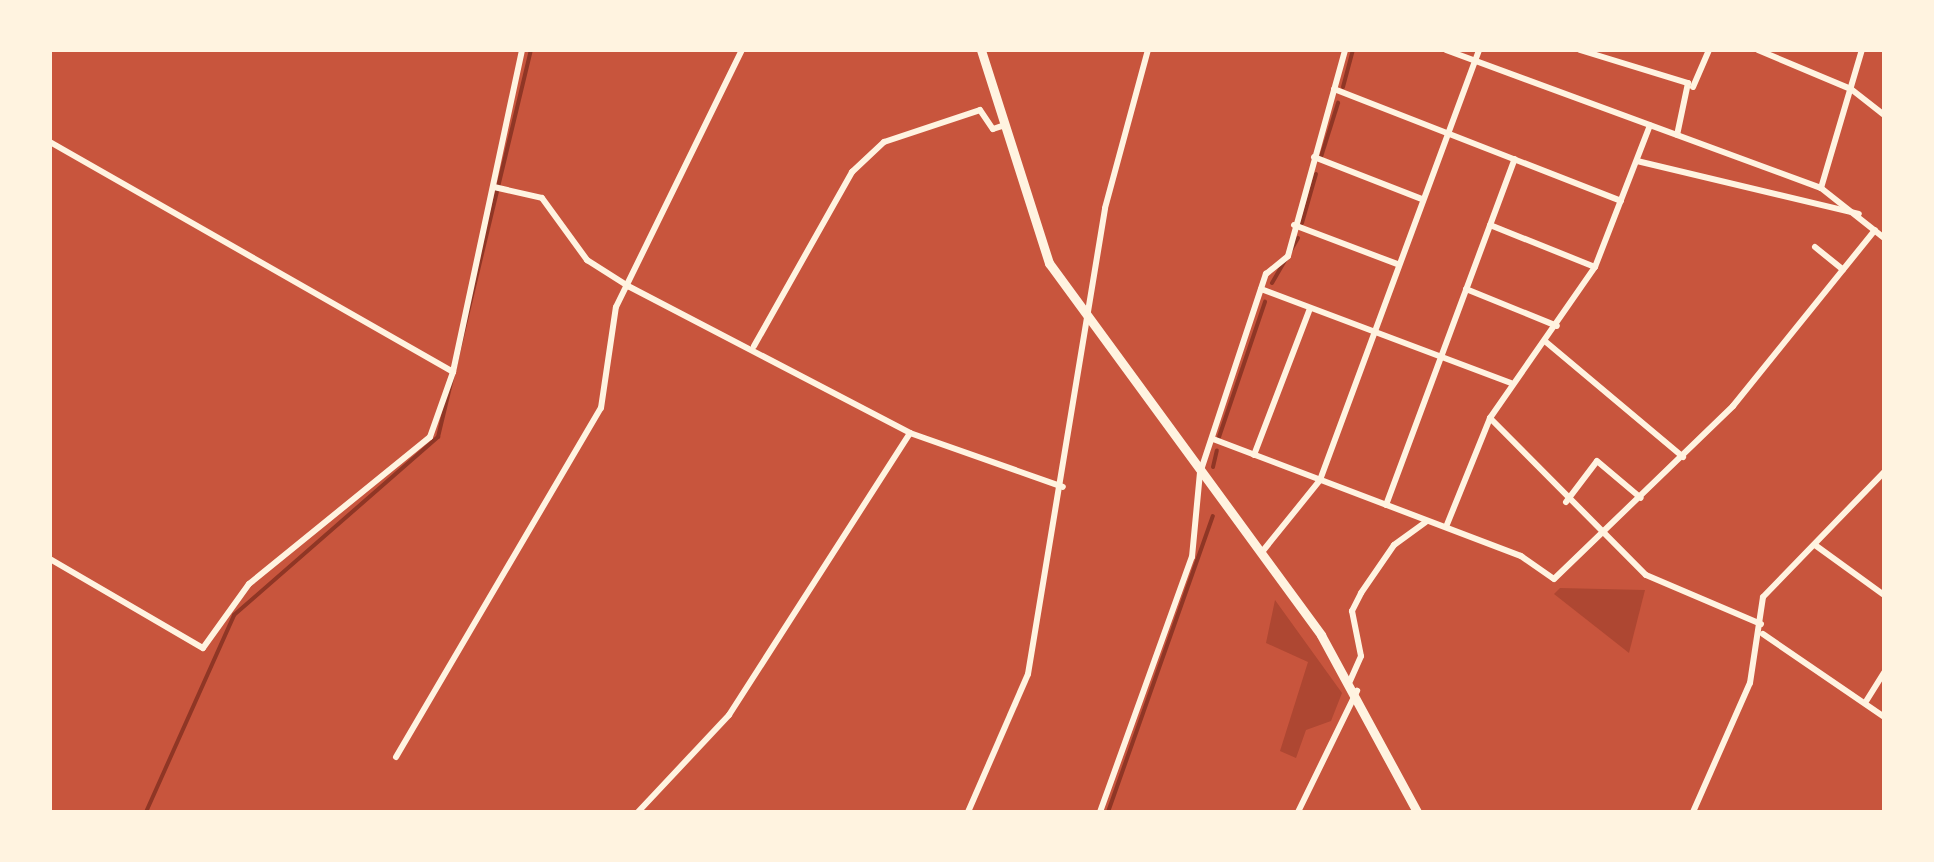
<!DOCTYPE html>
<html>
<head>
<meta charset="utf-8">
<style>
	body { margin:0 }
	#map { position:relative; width:1934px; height:862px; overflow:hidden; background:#c8553d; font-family:Ubuntu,sans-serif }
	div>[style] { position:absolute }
	.green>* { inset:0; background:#ae4732 }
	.stream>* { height:4px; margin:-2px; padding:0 2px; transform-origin:2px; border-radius:2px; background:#8f3625 }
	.minor>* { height:6px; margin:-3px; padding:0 3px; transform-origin:3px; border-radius:3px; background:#fff3e0 }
	.secondary>* { height:9px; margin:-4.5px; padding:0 4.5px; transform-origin:4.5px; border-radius:4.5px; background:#fff3e0 }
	span { translate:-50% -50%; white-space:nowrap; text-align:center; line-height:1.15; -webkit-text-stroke:10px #fff3e0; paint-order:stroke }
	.frame { position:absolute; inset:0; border:52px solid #fff3e0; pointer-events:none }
</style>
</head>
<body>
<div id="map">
	<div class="green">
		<div style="clip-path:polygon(1560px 588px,1645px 590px,1629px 653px,1554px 594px)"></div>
		<div style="clip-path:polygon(1275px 600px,1342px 693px,1331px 721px,1306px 730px,1296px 758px,1280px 751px,1308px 662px,1266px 643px)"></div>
	</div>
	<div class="stream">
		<div style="left:1343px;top:87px;width:38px;rotate:-75deg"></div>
		<div style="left:1321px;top:157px;width:57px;rotate:-72.5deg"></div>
		<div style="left:1302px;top:223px;width:51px;rotate:-74.1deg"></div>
		<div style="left:1272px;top:283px;width:52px;rotate:-60deg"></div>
		<div style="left:1219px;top:437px;width:143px;rotate:-71.2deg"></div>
		<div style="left:1213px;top:467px;width:17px;rotate:-77deg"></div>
		<div style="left:146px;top:812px;width:216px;rotate:-65.9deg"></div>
		<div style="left:234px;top:615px;width:271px;rotate:-41.1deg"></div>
		<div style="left:438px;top:437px;width:398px;rotate:-76.5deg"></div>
		<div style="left:1108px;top:812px;width:314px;rotate:-70.5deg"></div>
	</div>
	<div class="minor">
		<div style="left:1446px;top:50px;width:400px;rotate:20.2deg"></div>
		<div style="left:1821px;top:188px;width:80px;rotate:38.4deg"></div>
		<div style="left:1580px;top:50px;width:113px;rotate:17deg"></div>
		<div style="left:1688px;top:83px;width:53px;rotate:101.9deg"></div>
		<div style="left:1758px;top:50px;width:101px;rotate:22.8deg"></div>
		<div style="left:1851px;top:89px;width:42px;rotate:38.2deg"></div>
		<div style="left:1693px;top:87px;width:40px;rotate:-66.6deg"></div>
		<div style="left:1334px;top:89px;width:308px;rotate:21.3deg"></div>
		<div style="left:50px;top:142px;width:464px;rotate:29.7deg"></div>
		<div style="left:1314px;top:157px;width:116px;rotate:21.3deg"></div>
		<div style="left:1637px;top:161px;width:228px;rotate:13.4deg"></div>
		<div style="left:494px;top:187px;width:49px;rotate:12.9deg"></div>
		<div style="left:542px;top:198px;width:77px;rotate:54deg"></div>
		<div style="left:587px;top:260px;width:49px;rotate:32.4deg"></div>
		<div style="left:628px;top:286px;width:318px;rotate:27.5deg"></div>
		<div style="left:910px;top:433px;width:162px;rotate:19.4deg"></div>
		<div style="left:1821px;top:188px;width:144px;rotate:-73.5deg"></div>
		<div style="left:1294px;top:225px;width:110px;rotate:20.7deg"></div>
		<div style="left:1490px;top:225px;width:113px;rotate:21.8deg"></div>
		<div style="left:1815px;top:247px;width:36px;rotate:39deg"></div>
		<div style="left:1261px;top:289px;width:267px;rotate:20.6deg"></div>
		<div style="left:1466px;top:289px;width:98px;rotate:22.1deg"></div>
		<div style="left:1546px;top:342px;width:179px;rotate:40deg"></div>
		<div style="left:754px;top:346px;width:200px;rotate:-60.6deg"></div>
		<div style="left:852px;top:172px;width:44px;rotate:-43.2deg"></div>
		<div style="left:884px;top:142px;width:101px;rotate:-18.4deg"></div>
		<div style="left:980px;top:110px;width:23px;rotate:56deg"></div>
		<div style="left:993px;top:129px;width:9px;rotate:-18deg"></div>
		<div style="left:1490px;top:418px;width:221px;rotate:45.2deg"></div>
		<div style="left:1646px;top:575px;width:125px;rotate:23.1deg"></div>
		<div style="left:1213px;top:439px;width:329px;rotate:20.8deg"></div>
		<div style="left:1521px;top:556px;width:40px;rotate:34.9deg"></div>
		<div style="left:1554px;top:579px;width:249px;rotate:-44deg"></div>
		<div style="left:1733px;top:406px;width:226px;rotate:-51.1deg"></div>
		<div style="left:1254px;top:455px;width:157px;rotate:-69.1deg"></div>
		<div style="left:1566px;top:502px;width:51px;rotate:-52.9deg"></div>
		<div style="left:1597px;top:461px;width:57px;rotate:40.1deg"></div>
		<div style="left:1386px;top:505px;width:369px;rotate:-69.6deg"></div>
		<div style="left:1446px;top:527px;width:118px;rotate:-68deg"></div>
		<div style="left:1490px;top:418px;width:184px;rotate:-55.2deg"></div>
		<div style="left:1595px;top:267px;width:152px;rotate:-68.8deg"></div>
		<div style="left:1815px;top:545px;width:85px;rotate:35.9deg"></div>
		<div style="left:1262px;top:552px;width:92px;rotate:-51.1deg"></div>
		<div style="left:1320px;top:480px;width:458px;rotate:-69.7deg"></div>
		<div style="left:50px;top:559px;width:177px;rotate:30.2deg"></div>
		<div style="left:203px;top:648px;width:79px;rotate:-54.3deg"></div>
		<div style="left:249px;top:584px;width:233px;rotate:-39.1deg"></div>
		<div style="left:430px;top:437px;width:69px;rotate:-70.5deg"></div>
		<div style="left:453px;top:372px;width:329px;rotate:-77.9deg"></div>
		<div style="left:1763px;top:634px;width:147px;rotate:34.4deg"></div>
		<div style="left:1350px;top:681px;width:27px;rotate:-66deg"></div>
		<div style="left:1361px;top:656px;width:46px;rotate:-101.3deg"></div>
		<div style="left:1352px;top:611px;width:20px;rotate:-63deg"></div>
		<div style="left:1361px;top:593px;width:58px;rotate:-55.5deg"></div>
		<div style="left:1394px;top:545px;width:39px;rotate:-36deg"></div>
		<div style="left:1865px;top:703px;width:36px;rotate:-58deg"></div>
		<div style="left:396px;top:757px;width:405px;rotate:-59.6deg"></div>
		<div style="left:601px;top:408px;width:102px;rotate:-81.6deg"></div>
		<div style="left:616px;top:307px;width:286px;rotate:-63.9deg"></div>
		<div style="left:638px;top:812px;width:133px;rotate:-46.8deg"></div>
		<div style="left:729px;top:715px;width:335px;rotate:-57.3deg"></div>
		<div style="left:968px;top:812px;width:150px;rotate:-66.5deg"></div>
		<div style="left:1028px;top:674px;width:472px;rotate:-80.6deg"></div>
		<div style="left:1105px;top:208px;width:164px;rotate:-74.8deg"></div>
		<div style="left:1100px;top:812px;width:271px;rotate:-70.2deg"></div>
		<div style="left:1192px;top:557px;width:84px;rotate:-84.6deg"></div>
		<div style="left:1200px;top:473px;width:210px;rotate:-71.7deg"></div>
		<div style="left:1266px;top:274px;width:28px;rotate:-39deg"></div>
		<div style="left:1288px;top:256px;width:214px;rotate:-74.5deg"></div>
		<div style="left:1298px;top:812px;width:135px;rotate:-64deg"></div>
		<div style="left:1693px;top:812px;width:141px;rotate:-66.2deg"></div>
		<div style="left:1750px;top:683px;width:87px;rotate:-81.4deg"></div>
		<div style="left:1763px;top:597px;width:174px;rotate:-45.9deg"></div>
	</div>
	<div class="secondary">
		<div style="left:981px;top:50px;width:224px;rotate:72.3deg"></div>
		<div style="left:1049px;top:263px;width:461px;rotate:53.8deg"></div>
		<div style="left:1321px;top:635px;width:201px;rotate:61.5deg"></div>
	</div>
	<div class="frame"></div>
</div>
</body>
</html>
